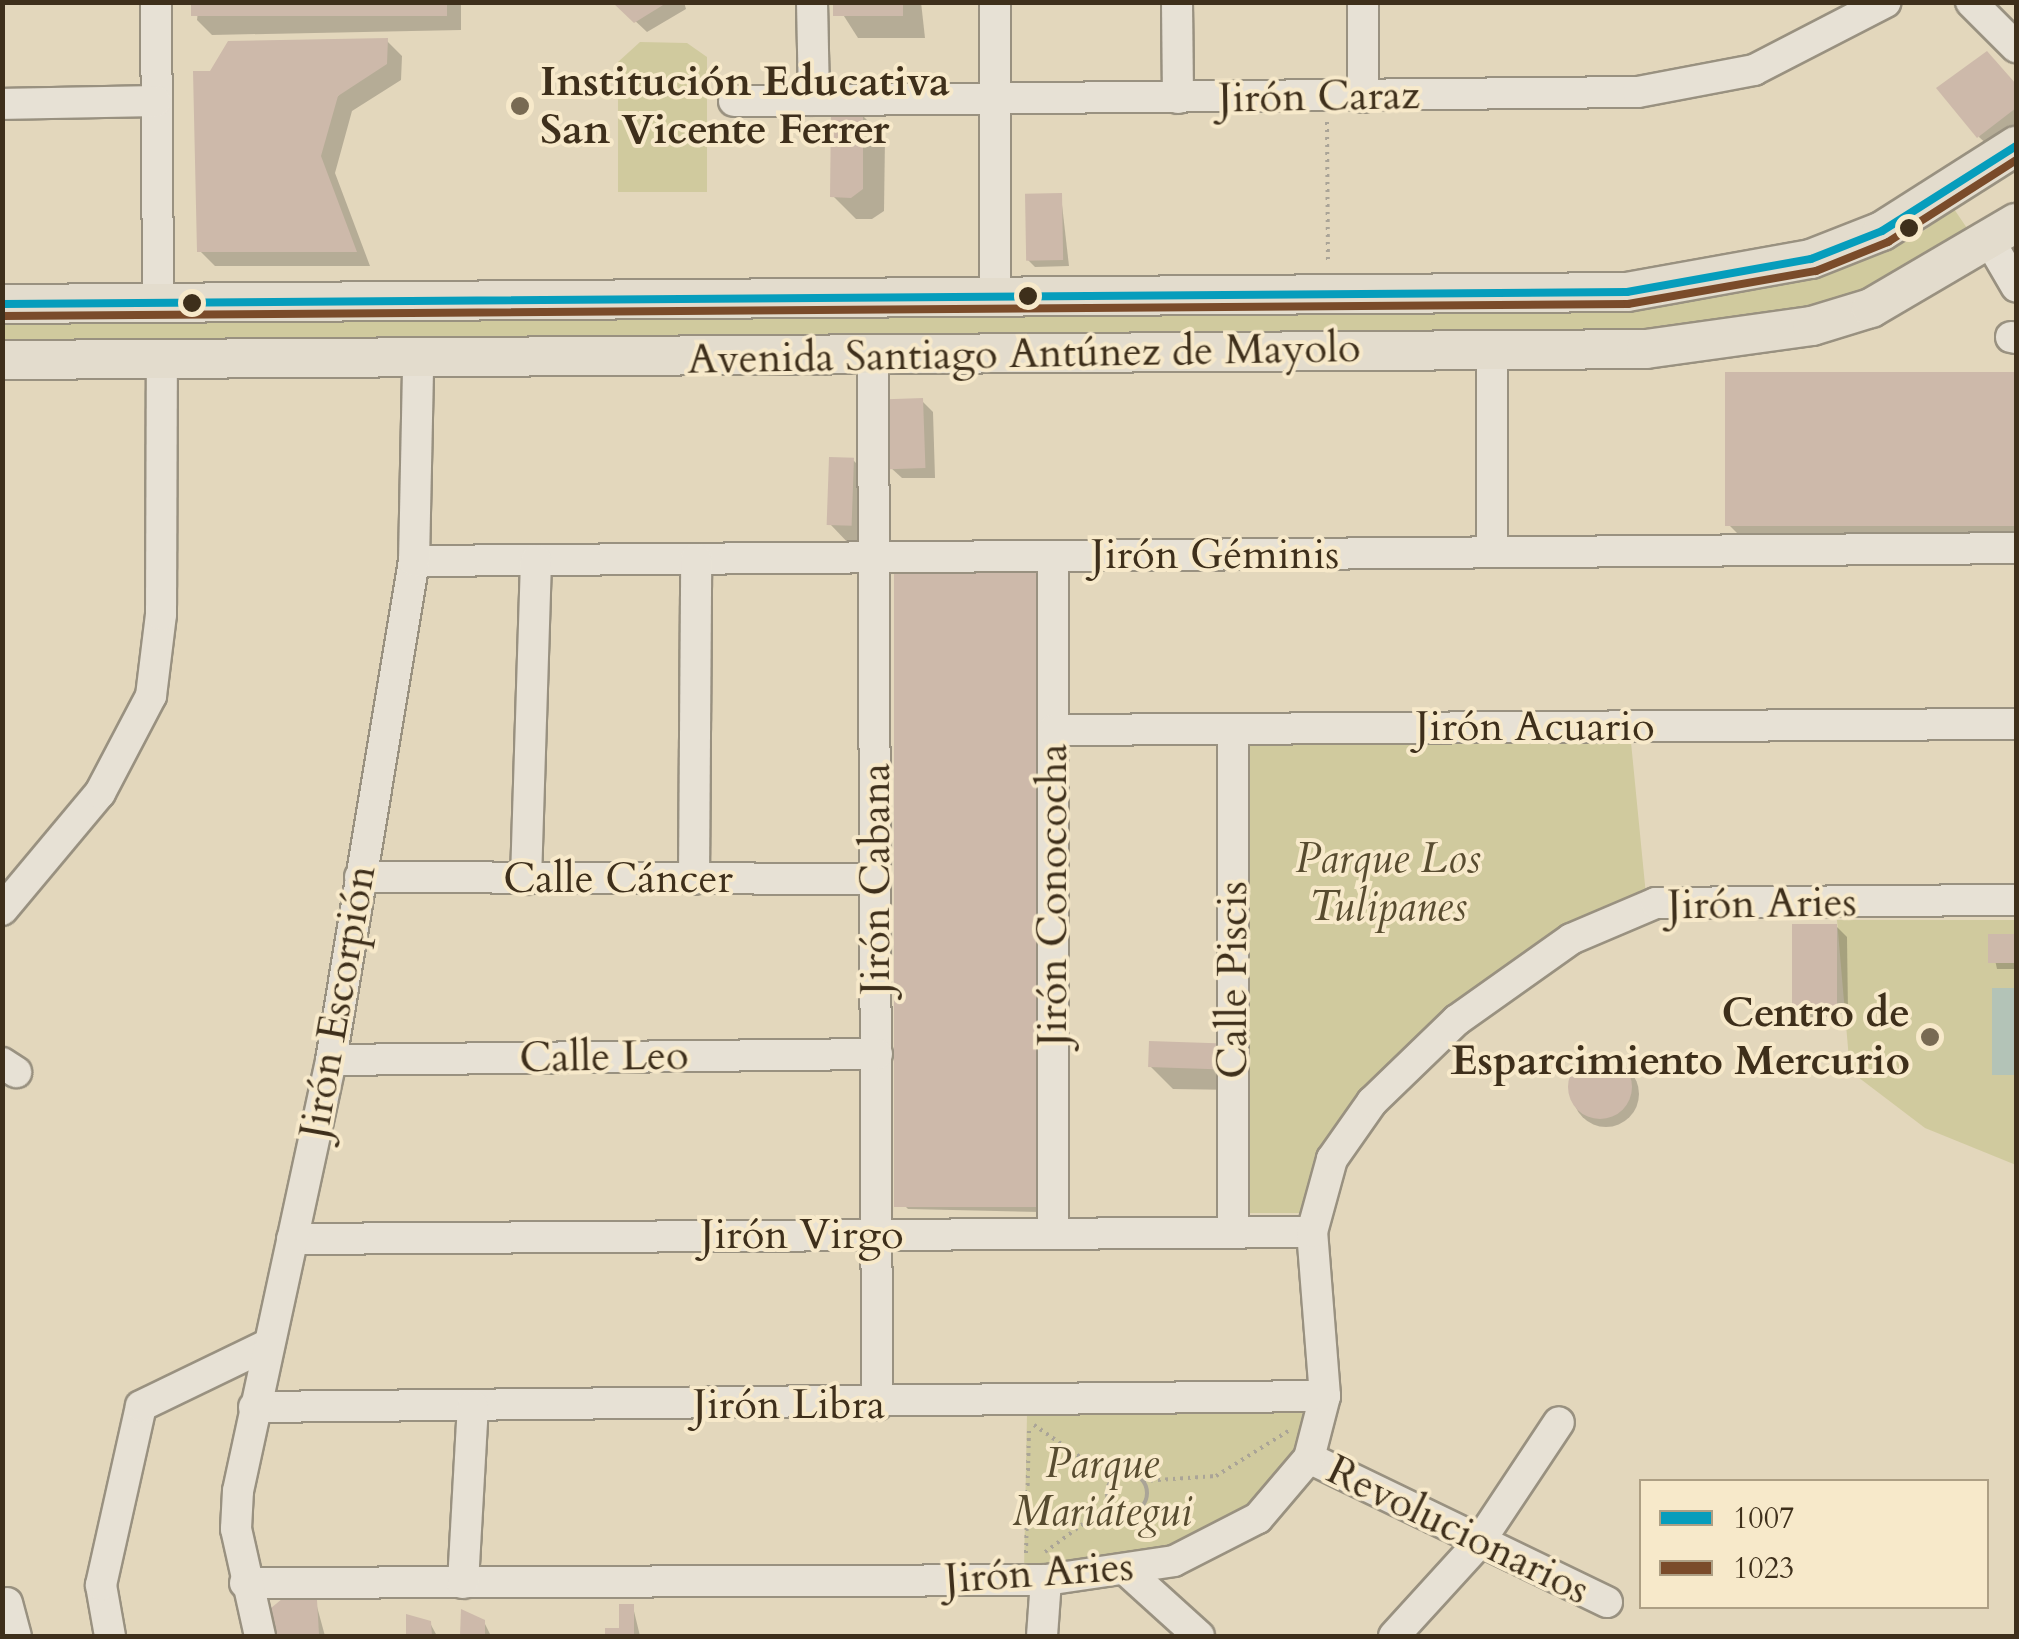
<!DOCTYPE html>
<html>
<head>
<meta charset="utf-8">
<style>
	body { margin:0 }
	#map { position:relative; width:2019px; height:1639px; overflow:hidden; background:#e3d7bc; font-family:Cardo,serif }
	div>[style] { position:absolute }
	.green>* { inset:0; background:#d0ca9e }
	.water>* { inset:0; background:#b3c3b7; transform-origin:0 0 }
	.shadow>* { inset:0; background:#0003 }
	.round { border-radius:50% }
	.building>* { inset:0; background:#cdb9aa; transform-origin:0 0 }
	.path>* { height:4px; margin-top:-2px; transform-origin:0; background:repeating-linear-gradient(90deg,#aaa497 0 2.5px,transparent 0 7.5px) }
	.path>.ring { margin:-2px; padding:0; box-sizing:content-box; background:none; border:4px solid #aaa497; border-radius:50% }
	.roads { filter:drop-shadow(2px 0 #999180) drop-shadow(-2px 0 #999180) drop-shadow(0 2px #999180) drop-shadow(0 -2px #999180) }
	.minor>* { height:30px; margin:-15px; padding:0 15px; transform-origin:15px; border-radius:15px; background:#e7e1d5 }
	.major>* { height:38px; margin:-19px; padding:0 19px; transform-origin:19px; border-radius:19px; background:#e3dccd }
	.bus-1>* { height:8px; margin:-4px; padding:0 4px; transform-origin:4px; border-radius:4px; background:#069dbc }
	.bus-2>* { height:8px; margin:-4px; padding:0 4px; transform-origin:4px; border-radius:4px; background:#7a4b2a }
	.dots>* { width:28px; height:28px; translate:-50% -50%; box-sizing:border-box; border:5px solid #f7e9ca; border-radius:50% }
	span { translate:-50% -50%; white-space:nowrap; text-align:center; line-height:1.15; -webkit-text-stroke:8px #f7e9ca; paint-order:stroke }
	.poi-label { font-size:42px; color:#3e2f1b; font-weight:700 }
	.left { translate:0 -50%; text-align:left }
	.right { translate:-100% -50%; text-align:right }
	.street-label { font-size:42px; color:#3e2f1b }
	.park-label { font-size:42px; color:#584c30; font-style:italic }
	.frame { position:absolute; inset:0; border:5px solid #3e2f1b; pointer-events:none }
	.legend { position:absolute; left:1639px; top:1479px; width:350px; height:130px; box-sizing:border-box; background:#f7e9ca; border:2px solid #ad9f84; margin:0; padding:12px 18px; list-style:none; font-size:30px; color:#3e2f1b }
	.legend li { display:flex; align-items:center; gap:20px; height:50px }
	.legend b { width:50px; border:2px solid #ad9f84 }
</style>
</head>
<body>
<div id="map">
	<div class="green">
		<div style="clip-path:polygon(640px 42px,687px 43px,707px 57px,707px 192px,618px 192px,618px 62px)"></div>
		<div style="clip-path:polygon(1954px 209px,1973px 237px,1839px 302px,1637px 339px,3px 341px,2px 317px,1617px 310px,1832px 273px,1912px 239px)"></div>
		<div style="clip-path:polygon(1630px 732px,1646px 895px,1394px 1074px,1302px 1213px,1241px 1213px,1241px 741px)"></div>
		<div style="clip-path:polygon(1837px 920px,2016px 920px,2016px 1165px,1925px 1128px,1850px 1071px)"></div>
		<div style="clip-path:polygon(1313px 1408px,1311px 1432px,1262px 1504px,1185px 1546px,1024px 1571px,1027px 1414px)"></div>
	</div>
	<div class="water">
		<div style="left:2016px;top:988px;width:87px;height:24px;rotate:90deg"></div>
	</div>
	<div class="shadow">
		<div style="clip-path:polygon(199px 2px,461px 2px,461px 30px,212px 35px,197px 20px)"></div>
		<div style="clip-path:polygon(615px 2px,684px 2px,686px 9px,647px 32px)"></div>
		<div style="clip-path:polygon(835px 2px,921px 2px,925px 38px,858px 38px)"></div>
		<div style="clip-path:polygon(387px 41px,402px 56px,401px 80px,352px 111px,335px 173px,370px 266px,215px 266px,200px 251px)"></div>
		<div style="clip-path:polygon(1998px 66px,2016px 86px,2016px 127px,1990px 147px,1979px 137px)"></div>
		<div style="clip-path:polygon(862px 115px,885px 138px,884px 211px,872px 219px,856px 219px,833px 196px)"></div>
		<div style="clip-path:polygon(1061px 196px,1069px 266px,1035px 267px,1028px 260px)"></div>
		<div style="clip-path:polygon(2016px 374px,2016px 540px,1744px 540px,1729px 525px,1728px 378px)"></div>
		<div style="clip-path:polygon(922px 401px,933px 412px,935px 478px,902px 478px,890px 467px)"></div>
		<div style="clip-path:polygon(853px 460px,876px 483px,875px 548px,852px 547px,830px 524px)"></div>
		<div style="clip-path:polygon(1037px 572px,1040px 1212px,908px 1209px,901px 1202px)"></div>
		<div style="clip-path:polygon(1836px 926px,1847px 937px,1848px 1013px,1806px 1020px,1795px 1010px)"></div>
		<div style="clip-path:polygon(2016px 936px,2016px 969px,1997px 969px,1990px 937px)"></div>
		<div style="clip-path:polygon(1215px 1045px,1238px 1068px,1237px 1090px,1173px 1089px,1150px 1066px)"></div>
		<div class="round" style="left:1573px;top:1061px;width:66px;height:66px"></div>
		<div style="clip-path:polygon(316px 1603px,325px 1636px,276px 1636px)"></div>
		<div style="clip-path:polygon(633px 1607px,640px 1636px,608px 1636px,621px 1631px)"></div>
		<div style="clip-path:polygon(463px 1613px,484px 1622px,491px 1636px,463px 1636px)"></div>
		<div style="clip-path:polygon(409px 1616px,430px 1623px,437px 1636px,409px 1636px)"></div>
	</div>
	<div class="building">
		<div style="left:447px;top:2px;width:14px;height:256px;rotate:90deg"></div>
		<div style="clip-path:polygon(612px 2px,668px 2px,634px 23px)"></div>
		<div style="left:833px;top:2px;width:70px;height:14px"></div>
		<div style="clip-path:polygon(388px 38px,387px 64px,338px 96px,321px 156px,357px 252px,197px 252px,193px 71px,210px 71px,228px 41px)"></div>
		<div style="clip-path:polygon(1987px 51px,2016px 84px,2016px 108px,1977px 138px,1936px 88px)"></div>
		<div style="clip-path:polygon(831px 112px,863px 113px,863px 189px,851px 198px,830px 197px)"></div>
		<div style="left:1062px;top:193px;width:67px;height:37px;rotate:89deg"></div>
		<div style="left:2016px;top:372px;width:154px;height:291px;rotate:90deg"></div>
		<div style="left:923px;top:398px;width:70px;height:36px;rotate:88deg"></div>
		<div style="left:829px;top:457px;width:25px;height:68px;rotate:2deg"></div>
		<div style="left:1038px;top:569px;width:638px;height:144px;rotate:90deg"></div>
		<div style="left:1792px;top:924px;width:45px;height:87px"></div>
		<div style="left:1988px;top:934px;width:28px;height:29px"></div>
		<div style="left:1149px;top:1041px;width:67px;height:26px;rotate:2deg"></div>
		<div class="round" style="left:1568px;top:1055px;width:64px;height:64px"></div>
		<div style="clip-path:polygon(282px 1599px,317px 1600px,319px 1634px,274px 1636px,271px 1608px)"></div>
		<div style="clip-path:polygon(619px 1604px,634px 1604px,634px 1636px,605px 1636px,605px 1628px,619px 1628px)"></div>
		<div style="clip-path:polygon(461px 1609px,485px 1620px,485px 1636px,460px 1636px)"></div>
		<div style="clip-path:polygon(406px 1614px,431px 1621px,432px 1636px,406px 1636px)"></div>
	</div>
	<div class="path">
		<div style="left:1327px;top:122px;width:140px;rotate:89.6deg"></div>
		<div style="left:1034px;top:1425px;width:95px;rotate:34.7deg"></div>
		<div class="ring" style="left:1107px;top:1473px;width:36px;height:36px"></div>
		<div style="left:1143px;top:1481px;width:73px;rotate:-3.9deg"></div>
		<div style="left:1216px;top:1476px;width:87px;rotate:-31.9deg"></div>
		<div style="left:1045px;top:1552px;width:81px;rotate:-36.4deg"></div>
		<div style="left:1026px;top:1553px;width:126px;rotate:-88.6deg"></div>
	</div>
	<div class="roads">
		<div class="minor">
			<div style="left:156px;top:2px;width:301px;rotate:89.6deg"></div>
			<div style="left:812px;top:2px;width:98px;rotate:88.8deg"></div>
			<div style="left:1177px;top:2px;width:96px;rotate:89.4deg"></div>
			<div style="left:1363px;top:2px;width:95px;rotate:90deg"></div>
			<div style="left:1971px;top:2px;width:64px;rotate:45deg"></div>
			<div style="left:734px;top:101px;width:904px;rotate:-0.57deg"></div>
			<div style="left:1638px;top:92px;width:118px;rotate:-10.7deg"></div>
			<div style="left:1754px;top:70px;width:148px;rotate:-27.3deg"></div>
			<div style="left:2px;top:104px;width:154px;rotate:-1.1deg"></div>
			<div style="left:1992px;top:245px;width:48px;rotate:59.7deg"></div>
			<div style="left:995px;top:296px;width:294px;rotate:-90deg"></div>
			<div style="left:2011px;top:337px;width:5px;rotate:11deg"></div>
			<div style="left:1492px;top:350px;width:202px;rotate:90deg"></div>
			<div style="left:873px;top:353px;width:1052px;rotate:89.78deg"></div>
			<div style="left:1053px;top:556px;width:677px;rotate:90deg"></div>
			<div style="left:414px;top:561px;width:1602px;rotate:-0.46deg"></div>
			<div style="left:1053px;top:730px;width:963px;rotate:-0.36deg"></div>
			<div style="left:360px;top:877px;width:515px;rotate:0.22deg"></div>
			<div style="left:526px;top:879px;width:319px;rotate:-88.2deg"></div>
			<div style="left:694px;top:879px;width:320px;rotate:-89.6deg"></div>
			<div style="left:2px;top:910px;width:153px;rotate:-50.1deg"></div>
			<div style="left:100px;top:793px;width:110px;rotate:-62.3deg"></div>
			<div style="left:151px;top:696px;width:82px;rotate:-83deg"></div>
			<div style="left:161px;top:615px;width:251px;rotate:-89.8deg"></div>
			<div style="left:331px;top:1060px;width:546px;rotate:-0.63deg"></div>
			<div style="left:2px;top:1063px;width:17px;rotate:33deg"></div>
			<div style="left:1233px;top:1232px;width:503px;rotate:-90deg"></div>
			<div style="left:292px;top:1239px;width:1020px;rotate:-0.39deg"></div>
			<div style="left:254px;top:1407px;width:1071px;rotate:-0.59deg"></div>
			<div style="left:1309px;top:1458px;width:331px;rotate:25.8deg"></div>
			<div style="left:1127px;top:1571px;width:97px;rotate:42.1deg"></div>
			<div style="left:245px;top:1583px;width:801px;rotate:-0.21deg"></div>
			<div style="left:1046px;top:1580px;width:129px;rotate:-8.4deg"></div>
			<div style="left:1174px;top:1561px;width:94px;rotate:-27.1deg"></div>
			<div style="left:1258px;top:1518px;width:79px;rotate:-49.6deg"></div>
			<div style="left:1309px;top:1458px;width:64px;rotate:-75.5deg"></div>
			<div style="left:1325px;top:1396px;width:165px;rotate:-94.5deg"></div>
			<div style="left:1312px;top:1232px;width:76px;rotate:-74.7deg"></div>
			<div style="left:1332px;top:1159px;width:70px;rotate:-54.9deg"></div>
			<div style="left:1372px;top:1102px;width:118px;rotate:-44deg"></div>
			<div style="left:1457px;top:1020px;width:140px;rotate:-35.4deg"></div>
			<div style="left:1571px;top:939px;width:92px;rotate:-23deg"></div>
			<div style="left:1656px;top:903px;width:360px;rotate:-0.5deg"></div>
			<div style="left:463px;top:1583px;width:177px;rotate:-86.8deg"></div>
			<div style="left:7px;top:1603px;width:34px;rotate:75deg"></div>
			<div style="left:110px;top:1636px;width:52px;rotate:-100deg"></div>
			<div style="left:101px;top:1585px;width:183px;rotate:-77.4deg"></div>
			<div style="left:141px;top:1406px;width:140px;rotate:-25.8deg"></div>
			<div style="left:260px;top:1636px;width:110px;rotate:-102.6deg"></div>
			<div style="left:236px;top:1529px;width:38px;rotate:-87deg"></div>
			<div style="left:238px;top:1491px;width:441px;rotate:-77.8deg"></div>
			<div style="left:331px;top:1060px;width:506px;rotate:-80.56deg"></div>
			<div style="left:414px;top:561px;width:199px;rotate:-88.8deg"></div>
			<div style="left:1042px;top:1636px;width:56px;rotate:-85.9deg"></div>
			<div style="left:1394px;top:1636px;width:125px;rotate:-47.6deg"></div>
			<div style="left:1478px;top:1544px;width:146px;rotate:-56.4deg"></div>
		</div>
		<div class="major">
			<div style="left:2px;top:304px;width:1625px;rotate:-0.42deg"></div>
			<div style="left:1627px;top:292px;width:187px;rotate:-10.2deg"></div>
			<div style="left:1811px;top:259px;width:76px;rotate:-21.5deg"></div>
			<div style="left:1882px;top:231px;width:159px;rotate:-32.4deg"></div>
			<div style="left:2px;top:360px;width:1644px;rotate:-0.38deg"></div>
			<div style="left:1646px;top:349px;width:168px;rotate:-7.9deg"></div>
			<div style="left:1812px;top:326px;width:62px;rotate:-17deg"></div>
			<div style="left:1871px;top:308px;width:168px;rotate:-30.4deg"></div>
		</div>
	</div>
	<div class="bus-1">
		<div style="left:2px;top:304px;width:1625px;rotate:-0.42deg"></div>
		<div style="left:1627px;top:292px;width:187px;rotate:-10.2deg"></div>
		<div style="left:1811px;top:259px;width:76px;rotate:-21.5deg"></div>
		<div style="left:1882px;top:231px;width:159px;rotate:-32.4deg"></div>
	</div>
	<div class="bus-2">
		<div style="left:2px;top:316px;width:1626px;rotate:-0.42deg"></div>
		<div style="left:1628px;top:304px;width:191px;rotate:-10deg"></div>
		<div style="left:1816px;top:271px;width:78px;rotate:-21.9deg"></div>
		<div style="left:1888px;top:242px;width:152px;rotate:-32.6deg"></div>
	</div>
	<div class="dots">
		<div style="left:520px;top:106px;background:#786a53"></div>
		<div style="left:1909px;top:228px;background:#3e2f1b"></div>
		<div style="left:1028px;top:296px;background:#3e2f1b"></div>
		<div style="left:192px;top:303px;background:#3e2f1b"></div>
		<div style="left:1930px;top:1037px;background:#786a53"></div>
	</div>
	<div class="poi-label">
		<span class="left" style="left:540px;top:106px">Institución Educativa<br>San Vicente Ferrer</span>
		<span class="right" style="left:1910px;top:1037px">Centro de<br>Esparcimiento Mercurio</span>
	</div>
	<div class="street-label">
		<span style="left:1319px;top:97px;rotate:-1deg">Jirón Caraz</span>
		<span style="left:1024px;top:354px;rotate:-1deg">Avenida Santiago Antúnez de Mayolo</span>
		<span style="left:1215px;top:555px">Jirón Géminis</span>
		<span style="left:1535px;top:727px">Jirón Acuario</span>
		<span style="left:618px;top:879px">Calle Cáncer</span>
		<span style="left:876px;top:879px;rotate:-90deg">Jirón Cabana</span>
		<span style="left:1053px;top:895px;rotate:-90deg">Jirón Conococha</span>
		<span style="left:1762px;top:904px;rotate:-1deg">Jirón Aries</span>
		<span style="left:1233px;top:980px;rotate:-90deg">Calle Piscis</span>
		<span style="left:338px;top:1002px;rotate:-80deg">Jirón Escorpión</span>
		<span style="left:604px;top:1057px;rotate:-1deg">Calle Leo</span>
		<span style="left:802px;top:1235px">Jirón Virgo</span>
		<span style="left:789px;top:1405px">Jirón Libra</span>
		<span style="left:1458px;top:1530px;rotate:26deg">Revolucionarios</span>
		<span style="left:1039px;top:1573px;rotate:-4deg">Jirón Aries</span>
	</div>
	<div class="park-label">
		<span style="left:1388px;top:883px">Parque Los<br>Tulipanes</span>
		<span style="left:1102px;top:1488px">Parque<br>Mariátegui</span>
	</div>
	<div class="frame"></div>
	<ul class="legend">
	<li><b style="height:12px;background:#069dbc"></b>1007</li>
	<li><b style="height:12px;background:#7a4b2a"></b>1023</li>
	</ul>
</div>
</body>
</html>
